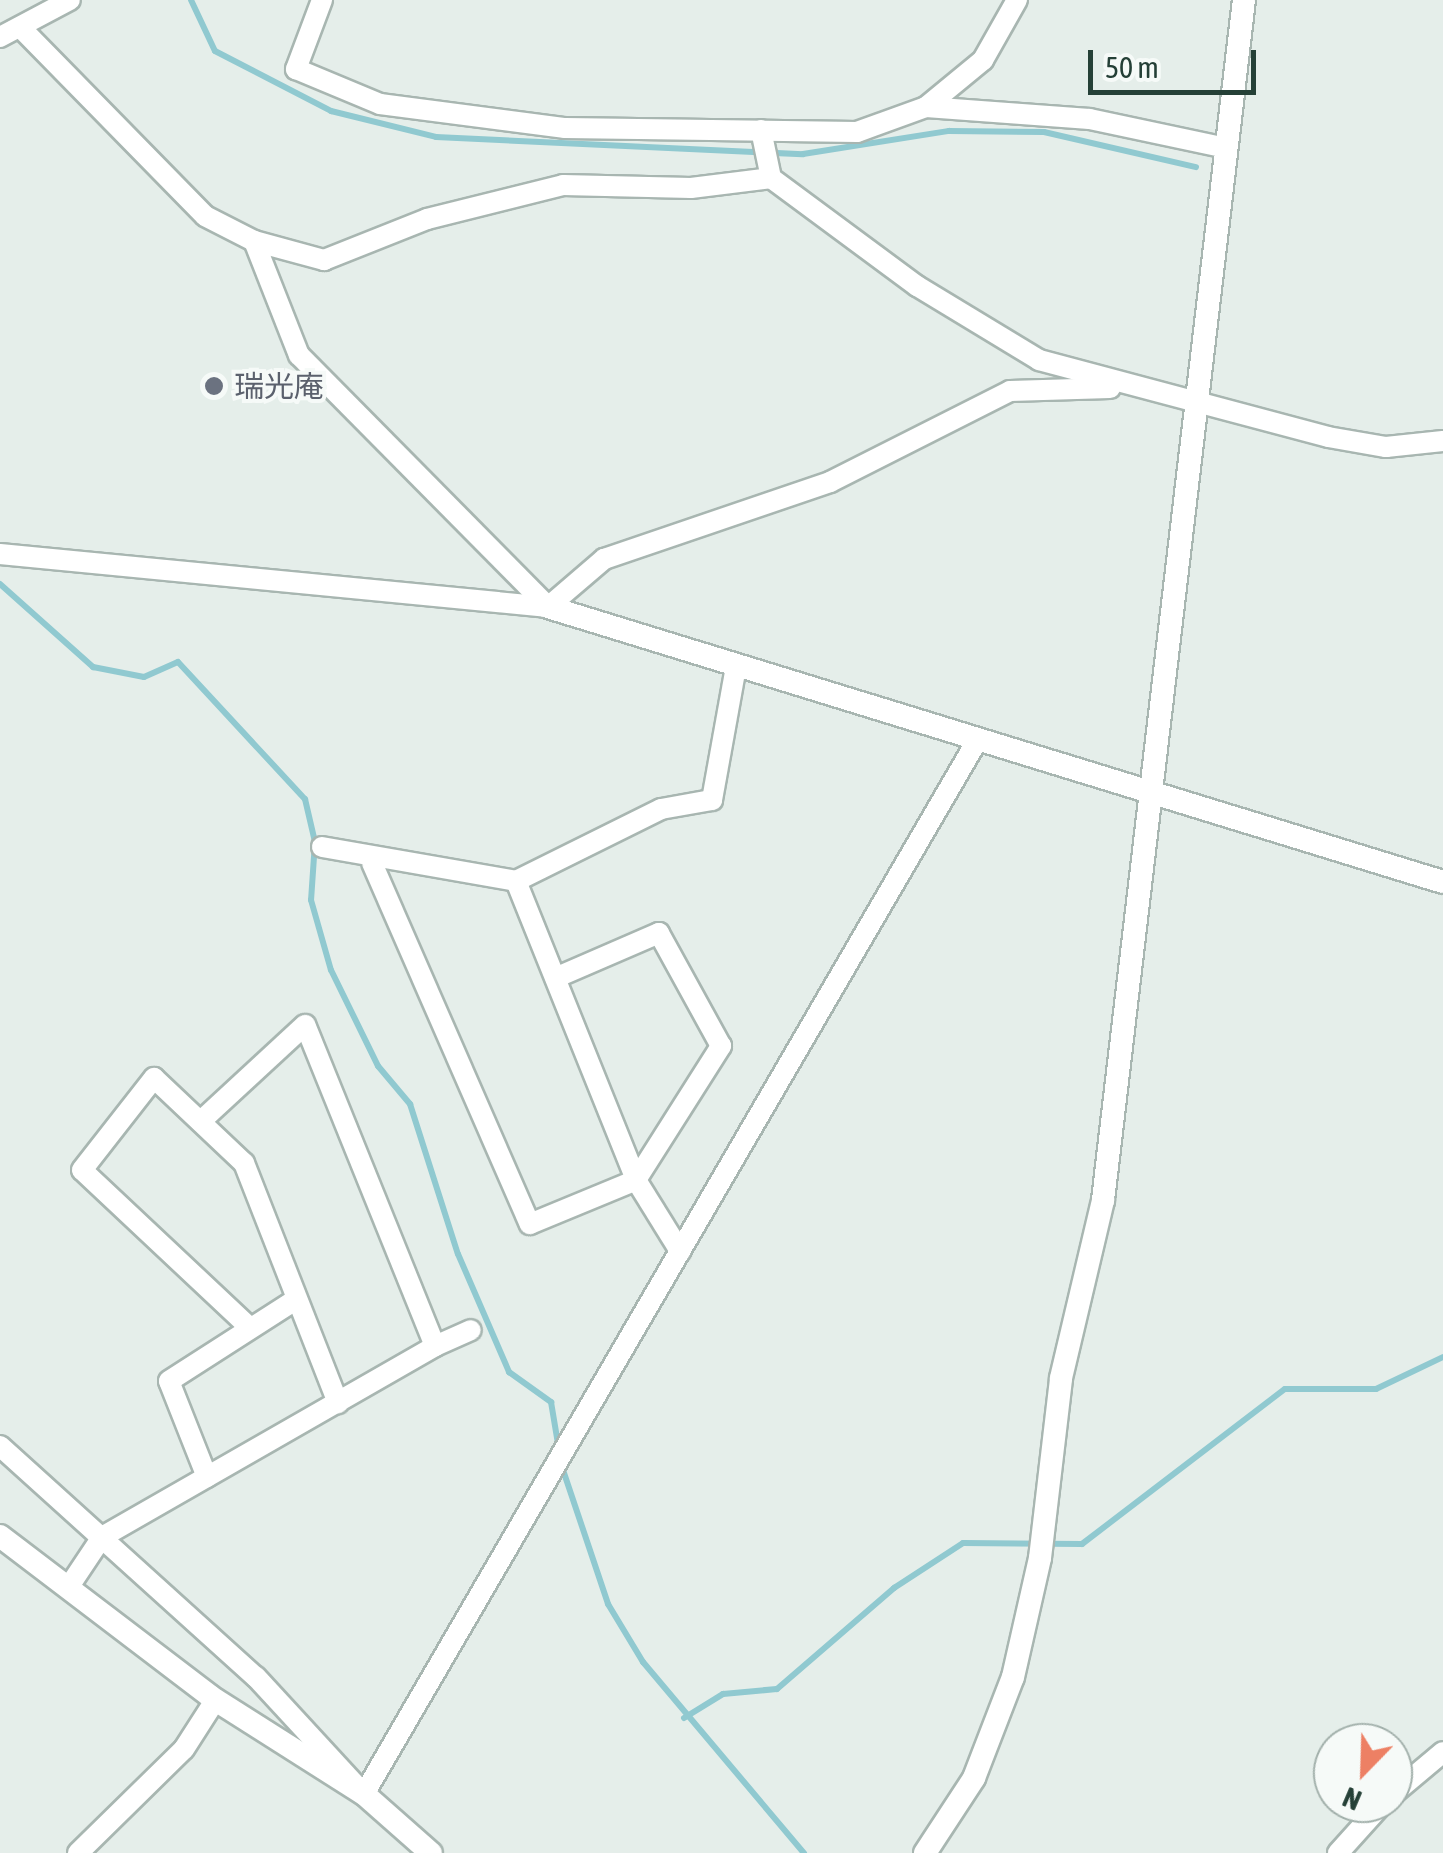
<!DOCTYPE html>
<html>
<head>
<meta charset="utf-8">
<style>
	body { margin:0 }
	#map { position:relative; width:1443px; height:1853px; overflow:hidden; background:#e5eeea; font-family:"Asap Condensed","Noto Sans JP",sans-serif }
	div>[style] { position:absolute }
	.stream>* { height:6px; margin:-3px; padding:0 3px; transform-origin:3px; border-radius:3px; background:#90c9d0 }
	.roads { filter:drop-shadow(2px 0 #a8b6b1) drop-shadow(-2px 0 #a8b6b1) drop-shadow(0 2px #a8b6b1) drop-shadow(0 -2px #a8b6b1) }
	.minor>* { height:20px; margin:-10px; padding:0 10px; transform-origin:10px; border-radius:10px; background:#fff }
	.tertiary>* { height:22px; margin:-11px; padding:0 11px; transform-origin:11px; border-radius:11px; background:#fff }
	.dots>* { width:28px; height:28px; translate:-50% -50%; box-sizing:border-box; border:5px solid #f6faf8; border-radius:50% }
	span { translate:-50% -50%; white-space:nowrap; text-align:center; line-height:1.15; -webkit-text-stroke:8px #f6faf8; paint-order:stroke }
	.worship-label { font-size:30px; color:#5b616d }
	.left { translate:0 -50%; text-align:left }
	.north { position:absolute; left:1313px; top:1723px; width:100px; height:100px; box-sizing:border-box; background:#f6faf8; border:2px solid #a2b0ab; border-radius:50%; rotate:203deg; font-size:28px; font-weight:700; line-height:40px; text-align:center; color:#254037 }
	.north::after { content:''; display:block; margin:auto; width:35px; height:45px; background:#ed8064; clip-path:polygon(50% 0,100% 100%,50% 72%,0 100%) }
	.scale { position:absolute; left:1088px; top:50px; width:168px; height:45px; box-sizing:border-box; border:5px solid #254037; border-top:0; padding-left:12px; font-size:30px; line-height:35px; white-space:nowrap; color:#254037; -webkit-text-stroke:8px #f6faf8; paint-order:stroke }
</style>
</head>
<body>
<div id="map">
	<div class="stream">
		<div style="left:191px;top:0;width:56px;rotate:64.8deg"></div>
		<div style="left:215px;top:51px;width:131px;rotate:27.3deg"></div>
		<div style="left:331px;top:111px;width:108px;rotate:13.9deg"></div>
		<div style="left:436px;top:137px;width:367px;rotate:2.7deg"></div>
		<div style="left:803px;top:154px;width:148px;rotate:-9deg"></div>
		<div style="left:949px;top:131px;width:95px;rotate:0.6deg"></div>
		<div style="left:1044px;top:132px;width:156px;rotate:13deg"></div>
		<div style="left:0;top:584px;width:125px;rotate:41.7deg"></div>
		<div style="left:93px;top:667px;width:52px;rotate:11.1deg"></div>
		<div style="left:144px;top:677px;width:37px;rotate:-24deg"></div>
		<div style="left:178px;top:662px;width:187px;rotate:47.2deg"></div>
		<div style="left:305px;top:799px;width:44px;rotate:76.9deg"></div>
		<div style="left:315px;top:842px;width:58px;rotate:93.9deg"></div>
		<div style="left:311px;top:900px;width:73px;rotate:74.1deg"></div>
		<div style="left:331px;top:970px;width:107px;rotate:63.9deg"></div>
		<div style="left:378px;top:1066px;width:50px;rotate:49.9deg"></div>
		<div style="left:410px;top:1104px;width:157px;rotate:72.3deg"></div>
		<div style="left:458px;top:1254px;width:129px;rotate:66.6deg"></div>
		<div style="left:509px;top:1372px;width:52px;rotate:35.5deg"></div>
		<div style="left:551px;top:1402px;width:49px;rotate:80.5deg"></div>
		<div style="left:562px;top:1467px;width:145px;rotate:71.4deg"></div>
		<div style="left:608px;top:1604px;width:68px;rotate:58.9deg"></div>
		<div style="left:643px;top:1662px;width:250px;rotate:49.9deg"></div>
		<div style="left:684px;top:1718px;width:46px;rotate:-31.6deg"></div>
		<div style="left:723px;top:1694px;width:54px;rotate:-5.3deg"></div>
		<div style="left:777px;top:1689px;width:155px;rotate:-40.8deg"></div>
		<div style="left:894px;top:1588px;width:82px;rotate:-33.1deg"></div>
		<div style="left:963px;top:1543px;width:119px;rotate:0.5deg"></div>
		<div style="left:1082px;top:1544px;width:255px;rotate:-37.4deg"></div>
		<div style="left:1285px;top:1389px;width:91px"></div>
		<div style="left:1376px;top:1389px;width:74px;rotate:-25.5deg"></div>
	</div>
	<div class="roads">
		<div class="minor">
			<div style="left:322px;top:0;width:74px;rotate:110.6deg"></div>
			<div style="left:296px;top:69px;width:91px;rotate:22.6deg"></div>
			<div style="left:380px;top:104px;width:187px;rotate:7.4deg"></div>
			<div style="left:565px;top:128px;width:292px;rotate:0.8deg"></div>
			<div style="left:857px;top:132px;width:73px;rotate:-19.9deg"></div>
			<div style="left:926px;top:107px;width:74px;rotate:-39.5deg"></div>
			<div style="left:983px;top:60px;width:69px;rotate:-60.5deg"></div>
			<div style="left:20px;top:27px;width:264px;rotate:45.6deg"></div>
			<div style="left:205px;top:216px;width:55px;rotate:27deg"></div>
			<div style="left:254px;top:241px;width:73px;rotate:15.2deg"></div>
			<div style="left:324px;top:260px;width:111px;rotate:-21.7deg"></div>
			<div style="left:427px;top:219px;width:140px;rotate:-14deg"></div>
			<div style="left:563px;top:185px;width:128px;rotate:1.3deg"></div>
			<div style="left:691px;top:188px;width:81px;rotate:-7.1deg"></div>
			<div style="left:771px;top:178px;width:182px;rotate:36.5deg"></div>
			<div style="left:917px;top:286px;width:143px;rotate:31.2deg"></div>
			<div style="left:1039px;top:360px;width:299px;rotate:14.9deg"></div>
			<div style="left:1328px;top:437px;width:59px;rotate:9.8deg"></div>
			<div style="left:1386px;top:447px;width:57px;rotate:-6deg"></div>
			<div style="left:0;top:37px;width:79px;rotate:-27.9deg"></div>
			<div style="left:926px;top:107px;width:164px;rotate:4.2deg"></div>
			<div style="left:1090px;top:119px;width:139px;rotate:12deg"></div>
			<div style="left:761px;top:130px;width:49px;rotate:78.2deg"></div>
			<div style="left:254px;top:241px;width:123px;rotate:68.5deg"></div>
			<div style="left:299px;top:355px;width:354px;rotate:45.3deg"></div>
			<div style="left:0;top:554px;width:551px;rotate:5.52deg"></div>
			<div style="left:548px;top:607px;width:74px;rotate:-40.6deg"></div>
			<div style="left:604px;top:559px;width:239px;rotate:-18.8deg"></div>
			<div style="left:830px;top:482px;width:202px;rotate:-26.8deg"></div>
			<div style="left:1010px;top:391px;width:100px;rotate:-1.7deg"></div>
			<div style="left:322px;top:847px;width:197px;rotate:9.9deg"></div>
			<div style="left:516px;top:881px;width:162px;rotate:-26.4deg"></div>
			<div style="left:661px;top:809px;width:52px;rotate:-10deg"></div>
			<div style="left:712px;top:800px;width:135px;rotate:-79.8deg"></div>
			<div style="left:372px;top:863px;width:394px;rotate:66.4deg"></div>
			<div style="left:530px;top:1224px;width:115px;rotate:-22.5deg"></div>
			<div style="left:636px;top:1180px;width:159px;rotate:-57.6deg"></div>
			<div style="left:721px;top:1046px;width:129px;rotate:-118.8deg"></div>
			<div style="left:659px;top:933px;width:113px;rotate:156.6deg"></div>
			<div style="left:516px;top:881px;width:322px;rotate:68.1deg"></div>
			<div style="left:636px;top:1180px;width:84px;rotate:58.2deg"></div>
			<div style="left:247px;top:1325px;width:226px;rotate:-136.8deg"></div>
			<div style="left:82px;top:1170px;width:117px;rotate:-52deg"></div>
			<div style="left:154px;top:1078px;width:124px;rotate:43.4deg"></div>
			<div style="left:244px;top:1163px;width:258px;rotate:68.6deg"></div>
			<div style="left:435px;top:1346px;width:39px;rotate:-24deg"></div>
			<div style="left:0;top:1446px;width:345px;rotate:42.1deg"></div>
			<div style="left:256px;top:1677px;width:159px;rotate:47.3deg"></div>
			<div style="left:364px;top:1794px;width:1221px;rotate:-59.8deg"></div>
			<div style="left:207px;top:1477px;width:103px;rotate:-111.6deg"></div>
			<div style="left:169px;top:1381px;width:150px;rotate:-32.7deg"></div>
			<div style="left:68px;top:1588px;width:61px;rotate:-56.3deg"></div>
			<div style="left:102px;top:1537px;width:384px;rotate:-29.8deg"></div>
			<div style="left:435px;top:1346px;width:346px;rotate:-112deg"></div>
			<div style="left:305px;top:1025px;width:142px;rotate:137.3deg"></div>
			<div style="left:1393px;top:1794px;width:65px;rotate:-40deg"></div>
			<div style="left:78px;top:1853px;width:148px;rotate:-44.5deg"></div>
			<div style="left:184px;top:1749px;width:59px;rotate:-57.4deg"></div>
			<div style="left:1338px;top:1853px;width:67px;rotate:-48deg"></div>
		</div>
		<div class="tertiary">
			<div style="left:548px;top:607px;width:936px;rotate:17.08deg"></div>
			<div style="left:0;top:1536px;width:265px;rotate:37.3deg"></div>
			<div style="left:211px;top:1697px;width:181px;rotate:32.4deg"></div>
			<div style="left:364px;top:1794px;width:89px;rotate:41.4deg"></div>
			<div style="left:925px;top:1853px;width:90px;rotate:-56.8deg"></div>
			<div style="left:974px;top:1778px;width:108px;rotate:-68.9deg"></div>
			<div style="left:1013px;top:1677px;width:122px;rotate:-77.2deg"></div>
			<div style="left:1040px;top:1558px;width:181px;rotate:-83.3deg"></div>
			<div style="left:1061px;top:1378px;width:183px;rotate:-76.7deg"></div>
			<div style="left:1103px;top:1200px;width:1208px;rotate:-83.3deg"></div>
		</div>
	</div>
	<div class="dots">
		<div style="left:214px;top:386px;background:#6b7280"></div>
	</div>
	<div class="worship-label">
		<span class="left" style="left:234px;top:386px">瑞光庵</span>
	</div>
	<div class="north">N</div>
	<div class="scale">50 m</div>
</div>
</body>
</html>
